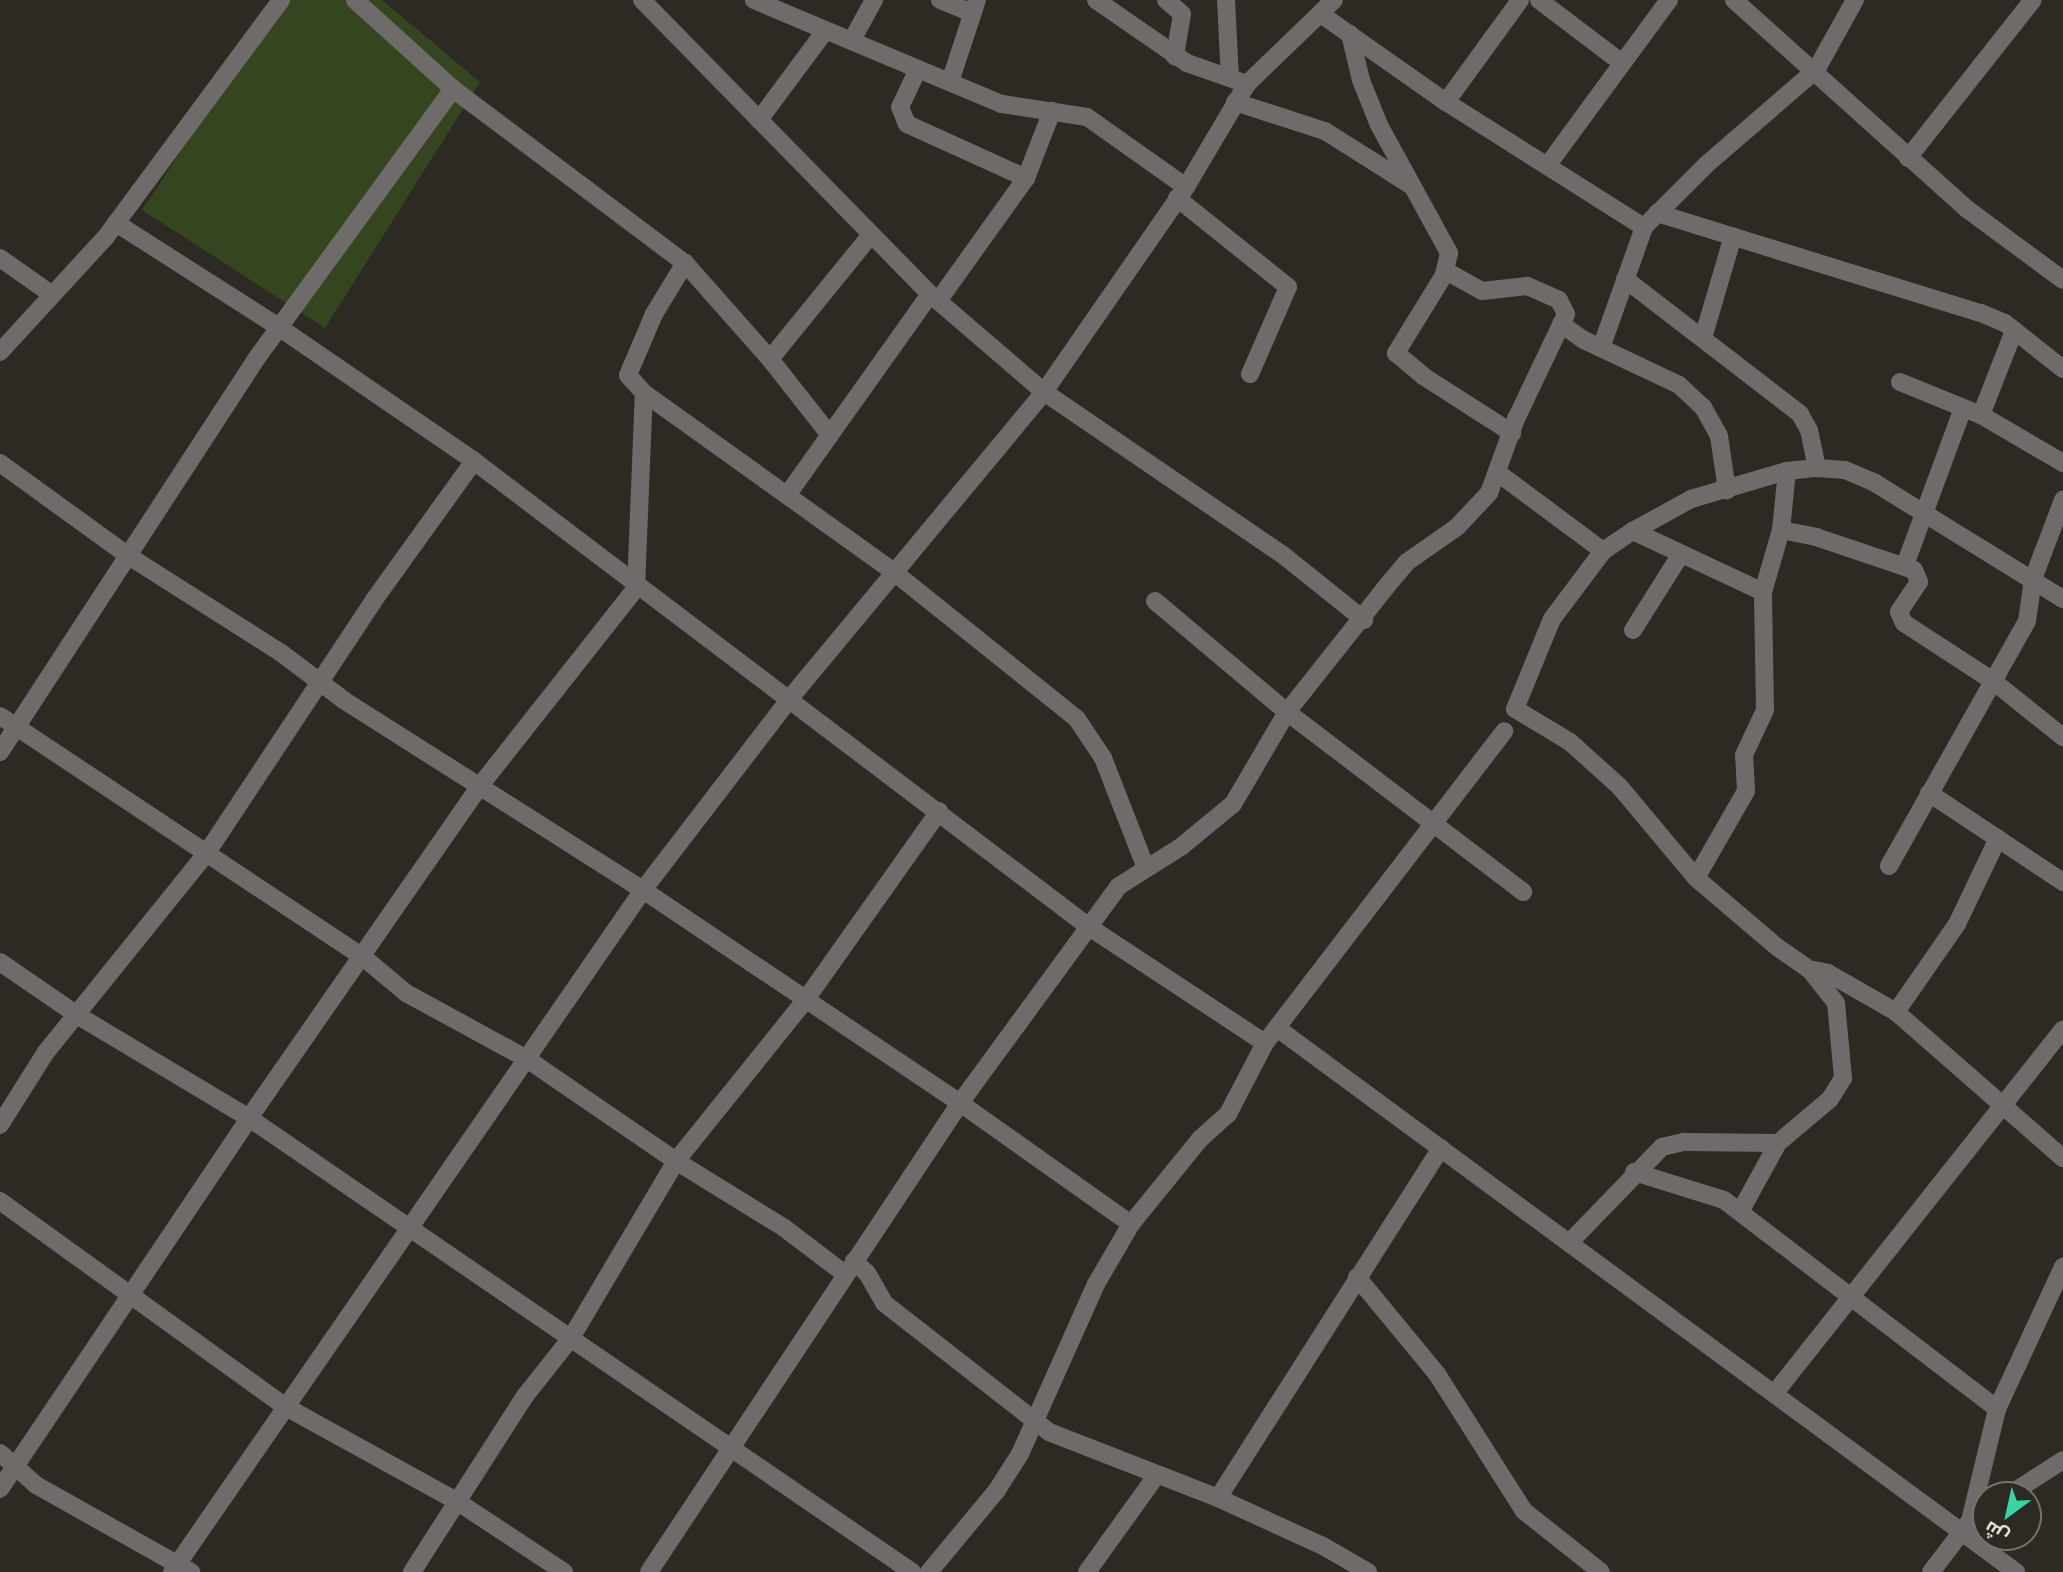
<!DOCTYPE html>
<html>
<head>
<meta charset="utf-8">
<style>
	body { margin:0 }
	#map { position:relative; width:2063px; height:1572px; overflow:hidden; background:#2c2a23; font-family:Figtree,Cairo,sans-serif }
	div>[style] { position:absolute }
	.green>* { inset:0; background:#344520 }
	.minor>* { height:18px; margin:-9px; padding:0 9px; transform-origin:9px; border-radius:9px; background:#706b6b }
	span { translate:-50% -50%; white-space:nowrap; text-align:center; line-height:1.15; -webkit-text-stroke:5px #2c2a23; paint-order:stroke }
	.north { position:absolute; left:1972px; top:1481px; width:70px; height:70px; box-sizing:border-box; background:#2c2a23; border:2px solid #74736d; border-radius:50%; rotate:213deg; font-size:19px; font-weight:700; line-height:28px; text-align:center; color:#e1e0db }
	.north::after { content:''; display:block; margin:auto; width:24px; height:32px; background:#38d4a6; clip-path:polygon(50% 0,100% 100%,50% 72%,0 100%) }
</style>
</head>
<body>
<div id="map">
	<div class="green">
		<div style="clip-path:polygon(281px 0,382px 0,480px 82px,325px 328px,142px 210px)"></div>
	</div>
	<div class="minor">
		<div style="left:355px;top:0;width:132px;rotate:42.2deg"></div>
		<div style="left:453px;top:89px;width:290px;rotate:36.9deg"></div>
		<div style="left:685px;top:263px;width:128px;rotate:48.5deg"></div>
		<div style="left:770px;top:359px;width:95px;rotate:51.8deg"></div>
		<div style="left:642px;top:0;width:412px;rotate:45.6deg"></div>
		<div style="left:930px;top:294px;width:150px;rotate:40.7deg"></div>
		<div style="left:1044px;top:392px;width:289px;rotate:34.3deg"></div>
		<div style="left:1283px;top:555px;width:104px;rotate:38.7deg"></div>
		<div style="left:754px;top:0;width:269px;rotate:22.8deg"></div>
		<div style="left:1002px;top:104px;width:86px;rotate:8.7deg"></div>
		<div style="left:1087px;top:117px;width:121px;rotate:35.3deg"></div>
		<div style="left:940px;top:0;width:35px;rotate:22deg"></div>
		<div style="left:1096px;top:0;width:111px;rotate:34.7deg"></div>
		<div style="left:1187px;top:63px;width:64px;rotate:19.3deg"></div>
		<div style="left:1166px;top:0;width:21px;rotate:41deg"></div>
		<div style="left:1182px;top:14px;width:43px;rotate:99.5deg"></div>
		<div style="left:1226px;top:0;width:78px;rotate:87.1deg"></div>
		<div style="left:1539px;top:0;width:104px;rotate:37.2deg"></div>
		<div style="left:1734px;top:0;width:313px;rotate:41.9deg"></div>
		<div style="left:1967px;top:209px;width:119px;rotate:36.5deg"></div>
		<div style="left:1322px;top:15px;width:151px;rotate:35.1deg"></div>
		<div style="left:1446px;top:102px;width:234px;rotate:32.3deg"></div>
		<div style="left:1350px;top:34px;width:47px;rotate:76.6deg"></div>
		<div style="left:1361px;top:80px;width:48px;rotate:68.2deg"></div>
		<div style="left:1379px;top:125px;width:146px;rotate:61.3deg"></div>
		<div style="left:1449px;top:253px;width:23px;rotate:103deg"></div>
		<div style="left:1444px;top:275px;width:92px;rotate:121.6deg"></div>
		<div style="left:1396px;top:353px;width:35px;rotate:40deg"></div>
		<div style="left:1423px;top:376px;width:106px;rotate:32.6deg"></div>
		<div style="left:852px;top:40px;width:46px;rotate:-61.2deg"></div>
		<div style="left:918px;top:69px;width:42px;rotate:115.3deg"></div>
		<div style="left:900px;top:107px;width:18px;rotate:68deg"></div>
		<div style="left:907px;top:124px;width:131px;rotate:24.4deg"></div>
		<div style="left:950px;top:82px;width:86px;rotate:-71.8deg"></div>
		<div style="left:1235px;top:102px;width:95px;rotate:17.9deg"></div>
		<div style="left:1325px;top:131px;width:103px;rotate:32.3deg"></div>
		<div style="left:1446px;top:102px;width:126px;rotate:-54deg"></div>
		<div style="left:759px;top:120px;width:111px;rotate:-53.4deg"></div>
		<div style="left:1908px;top:158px;width:201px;rotate:-51.7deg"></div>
		<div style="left:1547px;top:166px;width:206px;rotate:-53.7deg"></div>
		<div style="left:1177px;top:198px;width:142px;rotate:38.7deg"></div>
		<div style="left:1288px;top:287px;width:95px;rotate:113.6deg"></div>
		<div style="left:1657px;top:213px;width:339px;rotate:17.2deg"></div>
		<div style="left:1981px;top:313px;width:26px;rotate:23deg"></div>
		<div style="left:2005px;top:323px;width:74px;rotate:38.4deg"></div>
		<div style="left:116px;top:223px;width:195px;rotate:32.6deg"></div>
		<div style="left:280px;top:328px;width:235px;rotate:34.4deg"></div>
		<div style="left:474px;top:461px;width:772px;rotate:37.15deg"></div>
		<div style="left:1089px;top:927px;width:211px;rotate:33.4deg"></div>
		<div style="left:0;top:258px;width:62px;rotate:35.2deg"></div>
		<div style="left:1625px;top:279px;width:221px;rotate:37.6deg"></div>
		<div style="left:1800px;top:414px;width:18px;rotate:61deg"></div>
		<div style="left:1809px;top:430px;width:39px;rotate:78deg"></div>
		<div style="left:938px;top:301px;width:151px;rotate:-54.4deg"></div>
		<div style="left:1026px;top:178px;width:72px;rotate:-68.8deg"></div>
		<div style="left:1561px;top:324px;width:28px;rotate:35deg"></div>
		<div style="left:1584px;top:340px;width:105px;rotate:25.3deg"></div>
		<div style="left:1679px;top:385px;width:33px;rotate:43deg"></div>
		<div style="left:1703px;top:407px;width:33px;rotate:61deg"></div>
		<div style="left:1719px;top:436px;width:55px;rotate:81.6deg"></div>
		<div style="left:1703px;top:338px;width:106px;rotate:-73.6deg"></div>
		<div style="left:1601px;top:348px;width:128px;rotate:-70.4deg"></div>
		<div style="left:1644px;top:227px;width:89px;rotate:-45deg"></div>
		<div style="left:1707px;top:164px;width:144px;rotate:-40.8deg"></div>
		<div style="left:1816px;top:70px;width:80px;rotate:-60.9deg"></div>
		<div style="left:0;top:352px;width:155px;rotate:-47.4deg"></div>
		<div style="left:105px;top:238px;width:296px;rotate:-53.5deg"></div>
		<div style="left:770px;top:359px;width:157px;rotate:-50.9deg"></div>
		<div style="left:1900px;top:382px;width:87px;rotate:22.2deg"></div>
		<div style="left:1981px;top:415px;width:95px;rotate:30.3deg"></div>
		<div style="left:644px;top:393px;width:309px;rotate:35.6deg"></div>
		<div style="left:895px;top:573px;width:233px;rotate:38.7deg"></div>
		<div style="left:1077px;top:719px;width:47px;rotate:56.3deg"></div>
		<div style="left:1103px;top:758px;width:116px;rotate:68.7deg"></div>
		<div style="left:1981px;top:415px;width:90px;rotate:-68.6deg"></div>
		<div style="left:0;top:463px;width:157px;rotate:35.9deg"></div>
		<div style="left:127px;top:555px;width:181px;rotate:32.4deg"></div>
		<div style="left:280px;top:652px;width:81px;rotate:37deg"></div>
		<div style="left:345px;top:701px;width:353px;rotate:32.4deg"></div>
		<div style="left:643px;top:890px;width:382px;rotate:33.9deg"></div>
		<div style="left:960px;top:1103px;width:209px;rotate:35.3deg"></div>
		<div style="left:1498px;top:473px;width:131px;rotate:36.6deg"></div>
		<div style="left:788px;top:494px;width:245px;rotate:-54.6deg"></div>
		<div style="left:1781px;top:530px;width:36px;rotate:11deg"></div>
		<div style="left:1816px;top:537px;width:103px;rotate:18.6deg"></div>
		<div style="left:1914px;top:570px;width:13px;rotate:67deg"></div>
		<div style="left:1919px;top:582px;width:36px;rotate:124deg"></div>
		<div style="left:1899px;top:612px;width:12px;rotate:66deg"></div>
		<div style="left:1904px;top:623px;width:106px;rotate:33.1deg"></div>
		<div style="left:1993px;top:681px;width:90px;rotate:38.7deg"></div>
		<div style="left:1633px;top:531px;width:144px;rotate:25.1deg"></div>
		<div style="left:1905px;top:565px;width:167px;rotate:-69.7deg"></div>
		<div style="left:1155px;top:601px;width:172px;rotate:40.1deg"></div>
		<div style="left:1287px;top:712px;width:297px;rotate:37.3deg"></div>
		<div style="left:1633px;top:630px;width:90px;rotate:-57.7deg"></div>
		<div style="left:0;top:716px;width:436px;rotate:33.6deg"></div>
		<div style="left:363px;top:957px;width:56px;rotate:39.9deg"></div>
		<div style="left:406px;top:993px;width:138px;rotate:28.6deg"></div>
		<div style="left:527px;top:1059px;width:181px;rotate:34.4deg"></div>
		<div style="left:676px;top:1161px;width:126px;rotate:31.7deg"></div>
		<div style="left:783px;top:1227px;width:78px;rotate:37.2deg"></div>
		<div style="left:0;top:752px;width:474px;rotate:-56.9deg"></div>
		<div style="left:259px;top:355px;width:329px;rotate:-53.9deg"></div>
		<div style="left:1929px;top:793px;width:161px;rotate:33.6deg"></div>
		<div style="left:1889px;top:866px;width:281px;rotate:-60.6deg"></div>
		<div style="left:2027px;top:621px;width:42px;rotate:-81.9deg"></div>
		<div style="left:2033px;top:579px;width:85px;rotate:-69.2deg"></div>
		<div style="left:1696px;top:878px;width:100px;rotate:-60.1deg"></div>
		<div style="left:1746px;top:791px;width:36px;rotate:-93deg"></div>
		<div style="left:1744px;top:755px;width:50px;rotate:-65deg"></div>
		<div style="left:1765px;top:710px;width:118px;rotate:-91deg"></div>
		<div style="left:1763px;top:592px;width:65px;rotate:-73.8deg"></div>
		<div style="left:1781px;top:530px;width:59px;rotate:-84.2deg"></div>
		<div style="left:0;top:962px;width:93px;rotate:34.5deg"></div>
		<div style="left:77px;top:1015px;width:200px;rotate:30.9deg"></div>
		<div style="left:249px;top:1118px;width:804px;rotate:34.4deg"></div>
		<div style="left:1814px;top:970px;width:14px;rotate:12deg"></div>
		<div style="left:1828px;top:973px;width:78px;rotate:29.8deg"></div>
		<div style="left:1896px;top:1012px;width:222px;rotate:41.2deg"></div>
		<div style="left:1896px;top:1012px;width:107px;rotate:-55.3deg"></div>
		<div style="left:1957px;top:924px;width:95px;rotate:-64.5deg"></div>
		<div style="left:1277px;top:1028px;width:918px;rotate:36.36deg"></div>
		<div style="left:0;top:1125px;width:86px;rotate:-57.8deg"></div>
		<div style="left:46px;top:1052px;width:255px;rotate:-51.1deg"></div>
		<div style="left:206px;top:854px;width:305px;rotate:-56.5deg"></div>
		<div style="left:374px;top:600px;width:171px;rotate:-54.3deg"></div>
		<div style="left:1634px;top:1172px;width:94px;rotate:17.3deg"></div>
		<div style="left:1724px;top:1200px;width:344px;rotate:37.4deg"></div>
		<div style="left:0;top:1201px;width:352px;rotate:35.8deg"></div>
		<div style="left:286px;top:1407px;width:196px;rotate:28.9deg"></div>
		<div style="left:458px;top:1502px;width:127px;rotate:33.4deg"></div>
		<div style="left:1740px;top:1212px;width:79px;rotate:-61.2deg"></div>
		<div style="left:1778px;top:1143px;width:68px;rotate:-40.2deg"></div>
		<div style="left:1830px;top:1099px;width:25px;rotate:-58deg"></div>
		<div style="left:1843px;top:1078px;width:75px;rotate:-95.3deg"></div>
		<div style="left:1836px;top:1003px;width:42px;rotate:-128.2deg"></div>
		<div style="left:1810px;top:970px;width:40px;rotate:-145.1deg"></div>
		<div style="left:1777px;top:947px;width:106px;rotate:-139.6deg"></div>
		<div style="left:1696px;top:878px;width:119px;rotate:-129.9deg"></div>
		<div style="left:1620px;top:787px;width:67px;rotate:-138deg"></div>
		<div style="left:1570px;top:742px;width:64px;rotate:-149deg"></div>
		<div style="left:1515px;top:709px;width:97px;rotate:-67.7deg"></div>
		<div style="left:1552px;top:619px;width:85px;rotate:-53.1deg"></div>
		<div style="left:1603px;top:551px;width:36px;rotate:-34deg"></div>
		<div style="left:1633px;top:531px;width:66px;rotate:-28.9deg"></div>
		<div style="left:1691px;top:499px;width:100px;rotate:-16.3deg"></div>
		<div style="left:1787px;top:471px;width:30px;rotate:-6deg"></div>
		<div style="left:1817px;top:468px;width:28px;rotate:4deg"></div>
		<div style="left:1845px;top:470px;width:33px;rotate:23deg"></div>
		<div style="left:1875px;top:483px;width:221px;rotate:31.7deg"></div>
		<div style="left:1569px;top:1243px;width:134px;rotate:-45.9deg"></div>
		<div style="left:1662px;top:1147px;width:23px;rotate:-13deg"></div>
		<div style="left:1684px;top:1142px;width:94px;rotate:0.6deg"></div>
		<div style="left:854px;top:1261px;width:18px;rotate:43deg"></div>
		<div style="left:867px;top:1273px;width:34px;rotate:60deg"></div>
		<div style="left:884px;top:1303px;width:209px;rotate:38deg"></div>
		<div style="left:1049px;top:1432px;width:181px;rotate:21.3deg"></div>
		<div style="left:1218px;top:1498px;width:115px;rotate:24.6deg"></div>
		<div style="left:1323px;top:1546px;width:52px;rotate:30deg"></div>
		<div style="left:1357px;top:1277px;width:126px;rotate:50.5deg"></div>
		<div style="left:1437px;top:1374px;width:162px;rotate:57.6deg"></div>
		<div style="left:1524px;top:1511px;width:98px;rotate:38.4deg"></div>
		<div style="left:1774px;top:1394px;width:465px;rotate:-51.6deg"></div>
		<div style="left:0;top:1453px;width:48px;rotate:41.6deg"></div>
		<div style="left:36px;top:1485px;width:178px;rotate:29.3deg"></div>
		<div style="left:0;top:1489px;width:447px;rotate:-56.1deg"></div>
		<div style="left:249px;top:1118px;width:403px;rotate:-55.2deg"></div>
		<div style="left:479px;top:787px;width:253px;rotate:-51.7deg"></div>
		<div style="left:636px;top:588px;width:195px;rotate:-87.7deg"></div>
		<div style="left:644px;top:393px;width:24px;rotate:-132deg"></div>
		<div style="left:628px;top:375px;width:66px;rotate:-66.9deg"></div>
		<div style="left:654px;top:314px;width:60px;rotate:-58.7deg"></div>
		<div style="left:2009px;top:1495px;width:64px;rotate:-32.9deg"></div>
		<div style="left:1218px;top:1498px;width:415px;rotate:-57.5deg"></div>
		<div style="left:172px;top:1572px;width:829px;rotate:-55.37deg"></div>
		<div style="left:643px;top:890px;width:243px;rotate:-52.5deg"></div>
		<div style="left:791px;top:697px;width:396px;rotate:-50.3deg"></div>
		<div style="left:1044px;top:392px;width:249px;rotate:-55.3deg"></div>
		<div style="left:1186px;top:187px;width:120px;rotate:-59.4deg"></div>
		<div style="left:1247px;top:84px;width:121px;rotate:-44deg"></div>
		<div style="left:412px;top:1572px;width:209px;rotate:-57.3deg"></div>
		<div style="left:525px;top:1396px;width:74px;rotate:-51.6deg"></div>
		<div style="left:571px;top:1338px;width:206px;rotate:-59.3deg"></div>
		<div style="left:676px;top:1161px;width:204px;rotate:-51.2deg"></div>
		<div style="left:804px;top:1002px;width:234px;rotate:-54.7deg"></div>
		<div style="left:649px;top:1572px;width:563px;rotate:-56.45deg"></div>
		<div style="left:960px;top:1103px;width:269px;rotate:-53.8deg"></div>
		<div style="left:1119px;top:886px;width:75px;rotate:-32.4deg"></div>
		<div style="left:1182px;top:846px;width:66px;rotate:-39.5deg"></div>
		<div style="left:1233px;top:804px;width:107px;rotate:-59.6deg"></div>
		<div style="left:1287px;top:712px;width:167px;rotate:-51.6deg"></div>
		<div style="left:1391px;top:581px;width:25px;rotate:-50deg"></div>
		<div style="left:1407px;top:562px;width:61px;rotate:-35deg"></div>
		<div style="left:1457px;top:527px;width:47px;rotate:-46.7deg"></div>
		<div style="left:1489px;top:493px;width:79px;rotate:-70deg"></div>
		<div style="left:1516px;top:419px;width:116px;rotate:-64.5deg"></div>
		<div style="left:1566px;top:314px;width:16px;rotate:-117deg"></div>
		<div style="left:1559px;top:300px;width:35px;rotate:-156deg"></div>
		<div style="left:1527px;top:286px;width:45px;rotate:173.7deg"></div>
		<div style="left:1482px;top:291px;width:41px;rotate:-150.9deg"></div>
		<div style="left:929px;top:1572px;width:107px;rotate:-50.3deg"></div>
		<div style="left:997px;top:1490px;width:43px;rotate:-57.4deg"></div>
		<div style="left:1020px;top:1454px;width:186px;rotate:-65.9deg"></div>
		<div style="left:1096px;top:1284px;width:69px;rotate:-59.7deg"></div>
		<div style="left:1131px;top:1224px;width:109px;rotate:-50.9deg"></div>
		<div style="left:1200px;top:1139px;width:38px;rotate:-42deg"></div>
		<div style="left:1228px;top:1114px;width:80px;rotate:-62.5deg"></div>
		<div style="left:1265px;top:1043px;width:393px;rotate:-52.5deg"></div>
		<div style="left:1087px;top:1572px;width:118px;rotate:-54.3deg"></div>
		<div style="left:1931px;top:1572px;width:64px;rotate:-52.6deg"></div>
		<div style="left:1970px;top:1521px;width:115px;rotate:-76.4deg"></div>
		<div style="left:1997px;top:1409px;width:157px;rotate:-65.1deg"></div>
	</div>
	<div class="north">ش</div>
</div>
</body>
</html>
